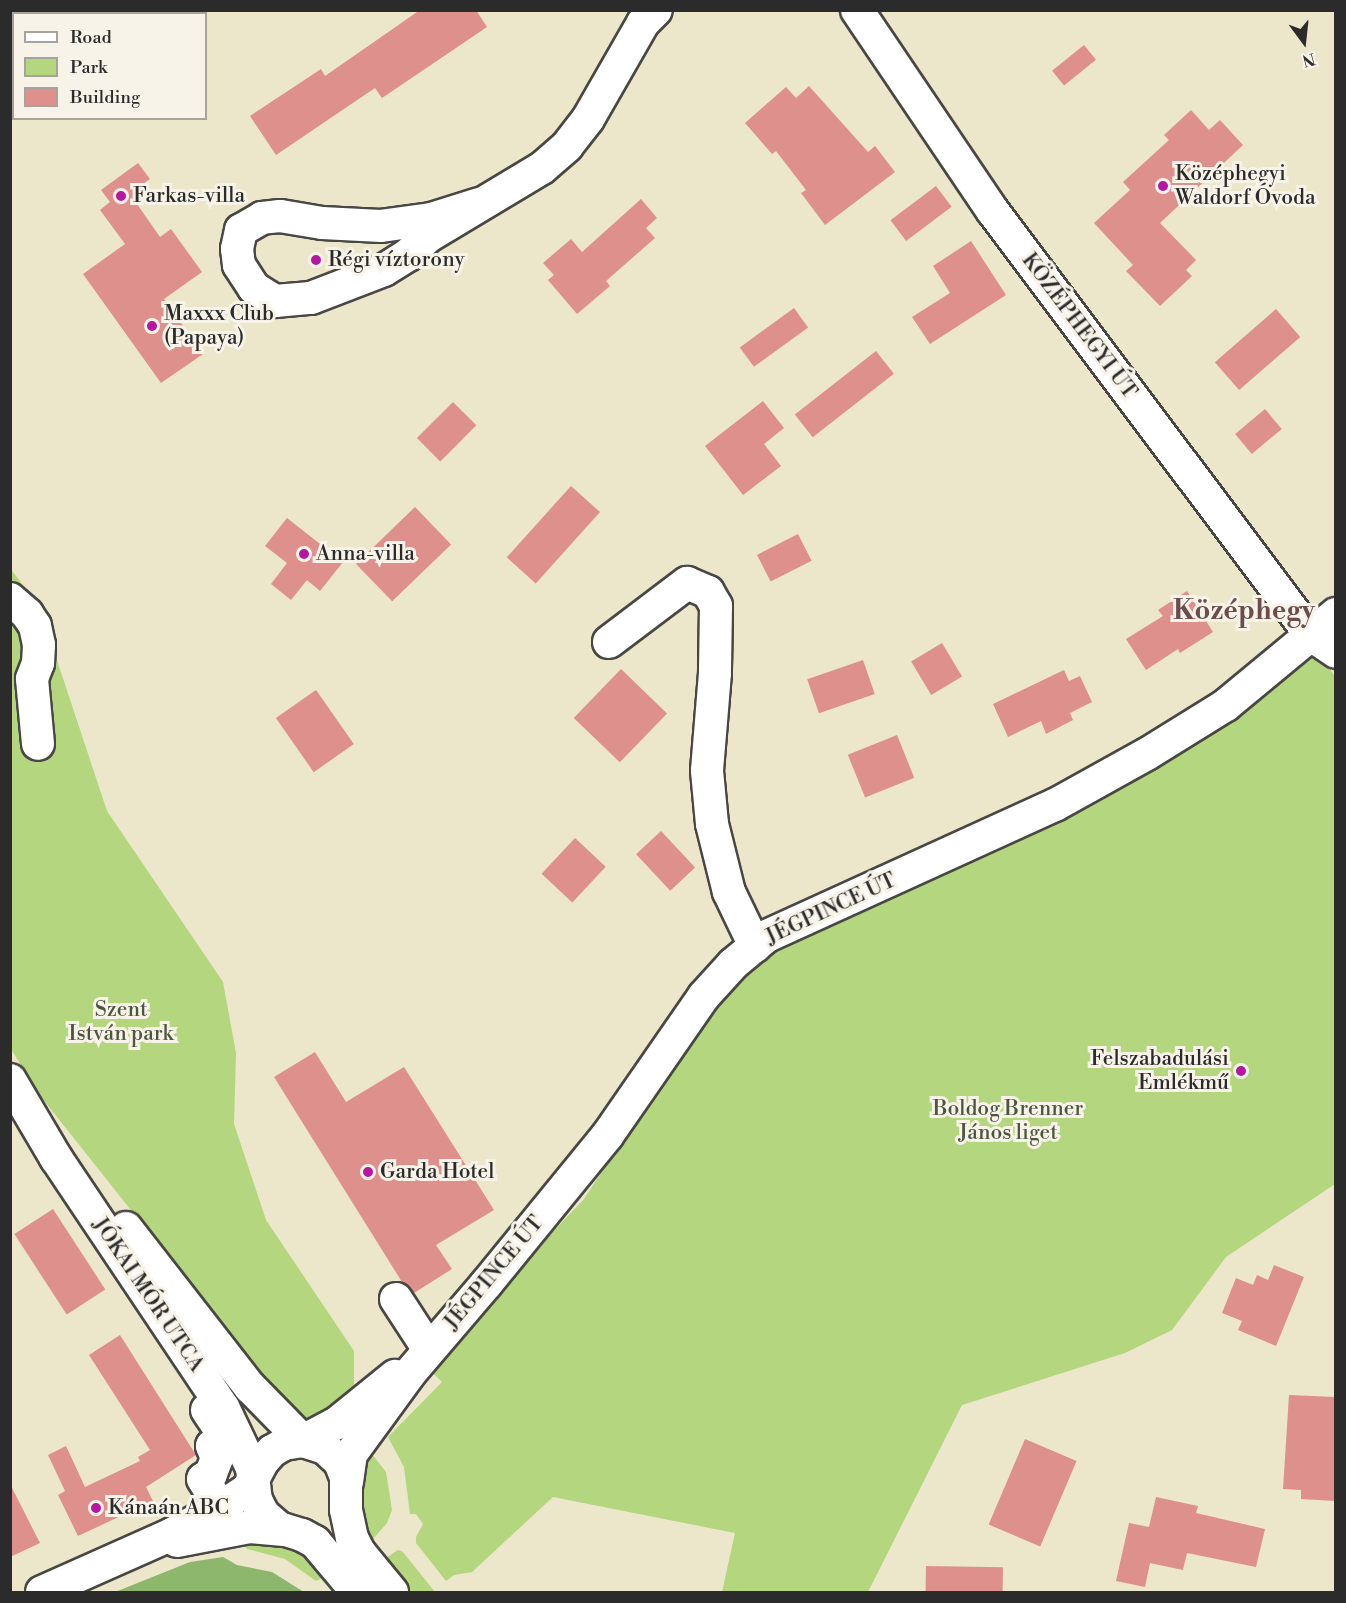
<!DOCTYPE html>
<html>
<head>
<meta charset="utf-8">
<style>
	body { margin:0 }
	#map { position:relative; width:1346px; height:1603px; overflow:hidden; background:#ece6ca; font-family:"Libre Bodoni",serif }
	div>[style] { position:absolute }
	.green>* { inset:0; background:#b3d67f }
	.forest>* { inset:0; background:#8eb76e }
	.building>* { inset:0; background:#de908d; transform-origin:0 0 }
	.roads { filter:drop-shadow(2px 0 #484743) drop-shadow(-2px 0 #484743) drop-shadow(0 2px #484743) drop-shadow(0 -2px #484743) }
	.minor>* { height:32px; margin:-16px; padding:0 16px; transform-origin:16px; border-radius:16px; background:#fff }
	.dots>* { width:16px; height:16px; translate:-50% -50%; box-sizing:border-box; border:3px solid #f7f3e8; border-radius:50% }
	span { translate:-50% -50%; white-space:nowrap; text-align:center; line-height:1.15; -webkit-text-stroke:6px #f7f3e8; paint-order:stroke }
	.poi-label { font-size:21px; color:#2b2b2b }
	.left { translate:0 -50%; text-align:left }
	.right { translate:-100% -50%; text-align:right }
	.street-label { font-size:21px; color:#2b2b2b }
	.park-label { font-size:21px; color:#4d5640 }
	.district-label { font-size:27px; color:#6a4e4d; font-weight:700 }
	.frame { position:absolute; inset:0; border:12px solid #2b2b2b; pointer-events:none }
	.legend { position:absolute; left:12px; top:12px; width:195px; height:108px; box-sizing:border-box; background:#f7f3e8; border:2px solid #a5a39c; margin:0; padding:8px 10px; list-style:none; font-size:18px; color:#2b2b2b }
	.legend li { display:flex; align-items:center; gap:12px; height:30px }
	.legend b { width:30px; border:2px solid #a5a39c }
	.north { position:absolute; left:1274px; top:12px; width:60px; height:60px; -webkit-text-stroke:4px #f7f3e8; paint-order:stroke; rotate:165deg; font-size:16px; font-weight:700; line-height:24px; text-align:center; color:#2b2b2b }
	.north::after { content:''; display:block; margin:auto; width:21px; height:27px; background:#2b2b2b; clip-path:polygon(50% 0,100% 100%,50% 72%,0 100%) }
</style>
</head>
<body>
<div id="map">
	<div class="green">
		<div style="clip-path:polygon(10px 568px,39px 606px,107px 811px,223px 982px,236px 1053px,234px 1124px,266px 1220px,354px 1351px,354px 1405px,317px 1431px,284px 1403px,38px 1093px,11px 1049px)"></div>
		<div style="clip-path:polygon(1319px 654px,1336px 678px,1335px 1184px,1226px 1257px,1172px 1330px,1125px 1353px,962px 1405px,868px 1592px,722px 1592px,735px 1533px,553px 1497px,472px 1572px,454px 1575px,446px 1581px,416px 1543px,416px 1537px,423px 1524px,416px 1514px,410px 1514px,404px 1467px,388px 1437px,442px 1382px,431px 1371px,496px 1292px,584px 1199px,710px 1007px,740px 974px,787px 941px,1186px 741px)"></div>
		<div style="clip-path:polygon(367px 1448px,386px 1472px,392px 1510px,387px 1523px,367px 1546px,358px 1517px)"></div>
		<div style="clip-path:polygon(239px 1538px,299px 1545px,330px 1574px,316px 1581px,285px 1559px,247px 1549px)"></div>
		<div style="clip-path:polygon(398px 1550px,402px 1551px,435px 1592px,408px 1592px,399px 1585px,380px 1562px)"></div>
	</div>
	<div class="forest">
		<div style="clip-path:polygon(223px 1557px,237px 1565px,272px 1572px,304px 1592px,115px 1592px,190px 1562px)"></div>
	</div>
	<div class="building">
		<div style="clip-path:polygon(420px 10px,476px 10px,487px 27px,382px 98px,375px 88px,276px 155px,250px 116px,321px 69px,325px 76px)"></div>
		<div style="left:1084px;top:45px;width:19px;height:41px;rotate:51deg"></div>
		<div style="clip-path:polygon(809px 86px,868px 152px,875px 146px,895px 172px,825px 225px,801px 193px,806px 190px,776px 151px,772px 154px,745px 123px,786px 87px,796px 98px)"></div>
		<div style="clip-path:polygon(1191px 110px,1209px 130px,1220px 120px,1243px 145px,1160px 223px,1196px 260px,1186px 270px,1192px 276px,1160px 306px,1126px 271px,1133px 265px,1094px 223px,1130px 190px,1123px 182px,1169px 140px,1164px 135px)"></div>
		<div style="clip-path:polygon(138px 163px,150px 179px,134px 190px,142px 201px,137px 204px,160px 237px,171px 229px,202px 272px,164px 299px,203px 354px,161px 383px,83px 274px,125px 244px,100px 210px,110px 202px,101px 190px)"></div>
		<div style="left:936px;top:186px;width:26px;height:57px;rotate:53deg"></div>
		<div style="clip-path:polygon(641px 199px,657px 218px,646px 228px,655px 238px,606px 281px,610px 286px,577px 314px,548px 280px,554px 275px,543px 263px,571px 239px,582px 252px)"></div>
		<div style="clip-path:polygon(971px 241px,1006px 295px,930px 344px,912px 317px,950px 293px,933px 266px)"></div>
		<div style="left:794px;top:308px;width:24px;height:67px;rotate:54deg"></div>
		<div style="left:1276px;top:309px;width:37px;height:81px;rotate:49deg"></div>
		<div style="left:876px;top:351px;width:29px;height:103px;rotate:52deg"></div>
		<div style="clip-path:polygon(763px 401px,784px 428px,764px 444px,781px 466px,743px 495px,705px 446px)"></div>
		<div style="left:453px;top:402px;width:33px;height:51px;rotate:45deg"></div>
		<div style="left:1265px;top:409px;width:26px;height:39px;rotate:50deg"></div>
		<div style="left:571px;top:486px;width:39px;height:96px;rotate:42deg"></div>
		<div style="left:415px;top:507px;width:52px;height:82px;rotate:46deg"></div>
		<div style="clip-path:polygon(287px 518px,343px 562px,320px 591px,307px 580px,291px 600px,271px 584px,287px 563px,265px 546px)"></div>
		<div style="left:798px;top:534px;width:30px;height:46px;rotate:63deg"></div>
		<div style="clip-path:polygon(1187px 591px,1213px 632px,1180px 653px,1178px 649px,1146px 670px,1126px 639px,1163px 616px,1158px 610px)"></div>
		<div style="left:942px;top:643px;width:39px;height:36px;rotate:59deg"></div>
		<div style="left:863px;top:660px;width:36px;height:59px;rotate:71deg"></div>
		<div style="left:621px;top:669px;width:64px;height:68px;rotate:44deg"></div>
		<div style="clip-path:polygon(1064px 670px,1069px 681px,1080px 676px,1092px 702px,1070px 713px,1073px 720px,1046px 734px,1041px 721px,1008px 737px,993px 704px)"></div>
		<div style="left:316px;top:690px;width:66px;height:49px;rotate:55deg"></div>
		<div style="left:897px;top:735px;width:46px;height:53px;rotate:68deg"></div>
		<div style="left:661px;top:831px;width:50px;height:34px;rotate:47deg"></div>
		<div style="left:575px;top:838px;width:42px;height:49px;rotate:43deg"></div>
		<div style="clip-path:polygon(315px 1052px,346px 1102px,404px 1067px,494px 1210px,436px 1245px,452px 1269px,414px 1293px,402px 1282px,274px 1077px)"></div>
		<div style="left:53px;top:1209px;width:96px;height:46px;rotate:57deg"></div>
		<div style="clip-path:polygon(1274px 1265px,1304px 1277px,1276px 1346px,1238px 1330px,1242px 1321px,1222px 1313px,1236px 1278px,1253px 1285px,1257px 1275px,1268px 1280px)"></div>
		<div style="clip-path:polygon(120px 1335px,196px 1455px,146px 1487px,153px 1501px,78px 1536px,58px 1495px,65px 1491px,48px 1455px,66px 1446px,85px 1487px,140px 1461px,138px 1457px,150px 1450px,89px 1355px)"></div>
		<div style="clip-path:polygon(1289px 1395px,1335px 1397px,1335px 1501px,1301px 1499px,1301px 1490px,1283px 1489px)"></div>
		<div style="left:1025px;top:1439px;width:56px;height:93px;rotate:23deg"></div>
		<div style="clip-path:polygon(10px 1484px,40px 1543px,10px 1557px)"></div>
		<div style="clip-path:polygon(1156px 1497px,1198px 1506px,1196px 1513px,1265px 1529px,1256px 1567px,1187px 1553px,1183px 1570px,1150px 1563px,1145px 1587px,1116px 1581px,1129px 1523px,1149px 1527px)"></div>
		<div style="left:926px;top:1566px;width:77px;height:27px;rotate:1deg"></div>
	</div>
	<div class="roads">
		<div class="minor">
			<div style="left:857px;top:10px;width:241px;rotate:56deg"></div>
			<div style="left:992px;top:210px;width:531px;rotate:53.11deg"></div>
			<div style="left:1311px;top:635px;width:30px;rotate:34deg"></div>
			<div style="left:479px;top:204px;width:50px;rotate:162.6deg"></div>
			<div style="left:431px;top:219px;width:50px;rotate:172deg"></div>
			<div style="left:381px;top:226px;width:59px;rotate:-177.1deg"></div>
			<div style="left:322px;top:223px;width:43px;rotate:-170.5deg"></div>
			<div style="left:280px;top:216px;width:18px;rotate:174deg"></div>
			<div style="left:262px;top:218px;width:24px;rotate:150deg"></div>
			<div style="left:241px;top:230px;width:19px;rotate:102deg"></div>
			<div style="left:237px;top:249px;width:16px;rotate:83deg"></div>
			<div style="left:239px;top:265px;width:27px;rotate:57deg"></div>
			<div style="left:254px;top:288px;width:25px;rotate:32deg"></div>
			<div style="left:275px;top:301px;width:36px;rotate:-5deg"></div>
			<div style="left:311px;top:298px;width:78px;rotate:-21deg"></div>
			<div style="left:384px;top:270px;width:28px;rotate:-32deg"></div>
			<div style="left:408px;top:255px;width:26px;rotate:-43deg"></div>
			<div style="left:427px;top:237px;width:134px;rotate:-31deg"></div>
			<div style="left:542px;top:168px;width:33px;rotate:-41deg"></div>
			<div style="left:567px;top:146px;width:34px;rotate:-52deg"></div>
			<div style="left:588px;top:119px;width:111px;rotate:-60.2deg"></div>
			<div style="left:643px;top:23px;width:18px;rotate:-45deg"></div>
			<div style="left:10px;top:599px;width:23px;rotate:41deg"></div>
			<div style="left:27px;top:614px;width:14px;rotate:56deg"></div>
			<div style="left:35px;top:626px;width:19px;rotate:78deg"></div>
			<div style="left:39px;top:645px;width:18px;rotate:93deg"></div>
			<div style="left:38px;top:663px;width:17px;rotate:111deg"></div>
			<div style="left:32px;top:679px;width:65px;rotate:84.7deg"></div>
			<div style="left:609px;top:642px;width:98px;rotate:-37.1deg"></div>
			<div style="left:687px;top:583px;width:23px;rotate:23deg"></div>
			<div style="left:708px;top:592px;width:16px;rotate:60deg"></div>
			<div style="left:716px;top:606px;width:67px;rotate:90.9deg"></div>
			<div style="left:715px;top:673px;width:98px;rotate:94.7deg"></div>
			<div style="left:707px;top:771px;width:53px;rotate:84.6deg"></div>
			<div style="left:712px;top:824px;width:70px;rotate:76deg"></div>
			<div style="left:729px;top:892px;width:60px;rotate:64.3deg"></div>
			<div style="left:10px;top:1080px;width:91px;rotate:59.5deg"></div>
			<div style="left:56px;top:1158px;width:300px;rotate:56.2deg"></div>
			<div style="left:223px;top:1407px;width:68px;rotate:64.6deg"></div>
			<div style="left:252px;top:1468px;width:32px;rotate:83deg"></div>
			<div style="left:256px;top:1500px;width:16px;rotate:63deg"></div>
			<div style="left:263px;top:1514px;width:21px;rotate:41deg"></div>
			<div style="left:279px;top:1528px;width:24px;rotate:17deg"></div>
			<div style="left:302px;top:1535px;width:15px;rotate:28deg"></div>
			<div style="left:315px;top:1542px;width:65px;rotate:50deg"></div>
			<div style="left:126px;top:1228px;width:202px;rotate:52.1deg"></div>
			<div style="left:250px;top:1387px;width:76px;rotate:45.5deg"></div>
			<div style="left:396px;top:1299px;width:59px;rotate:56.9deg"></div>
			<div style="left:207px;top:1410px;width:34px;rotate:56deg"></div>
			<div style="left:226px;top:1438px;width:16px;rotate:150deg"></div>
			<div style="left:212px;top:1446px;width:13px;rotate:67deg"></div>
			<div style="left:217px;top:1458px;width:17px;rotate:111deg"></div>
			<div style="left:211px;top:1474px;width:9px;rotate:148deg"></div>
			<div style="left:203px;top:1479px;width:19px;rotate:58deg"></div>
			<div style="left:303px;top:1441px;width:38px;rotate:-28deg"></div>
			<div style="left:337px;top:1423px;width:75px;rotate:-39deg"></div>
			<div style="left:347px;top:1482px;width:28px;rotate:-82deg"></div>
			<div style="left:351px;top:1454px;width:100px;rotate:-53.9deg"></div>
			<div style="left:410px;top:1373px;width:118px;rotate:-49.5deg"></div>
			<div style="left:487px;top:1283px;width:190px;rotate:-50.8deg"></div>
			<div style="left:607px;top:1136px;width:170px;rotate:-55.3deg"></div>
			<div style="left:704px;top:996px;width:43px;rotate:-47.8deg"></div>
			<div style="left:733px;top:964px;width:44px;rotate:-39.5deg"></div>
			<div style="left:767px;top:936px;width:316px;rotate:-24.5deg"></div>
			<div style="left:1055px;top:805px;width:105px;rotate:-29deg"></div>
			<div style="left:1147px;top:754px;width:93px;rotate:-31.8deg"></div>
			<div style="left:1226px;top:705px;width:143px;rotate:-39.6deg"></div>
			<div style="left:177px;top:1541px;width:74px;rotate:-10.9deg"></div>
			<div style="left:250px;top:1527px;width:34px;rotate:5deg"></div>
			<div style="left:42px;top:1592px;width:140px;rotate:-24deg"></div>
			<div style="left:170px;top:1535px;width:57px;rotate:-28.4deg"></div>
			<div style="left:220px;top:1508px;width:34px;rotate:-34deg"></div>
			<div style="left:248px;top:1489px;width:32px;rotate:-62deg"></div>
			<div style="left:263px;top:1461px;width:13px;rotate:-48deg"></div>
			<div style="left:272px;top:1451px;width:14px;rotate:-30deg"></div>
			<div style="left:284px;top:1444px;width:19px;rotate:-9deg"></div>
			<div style="left:303px;top:1441px;width:23px;rotate:18deg"></div>
			<div style="left:325px;top:1448px;width:21px;rotate:43deg"></div>
			<div style="left:340px;top:1462px;width:17px;rotate:69deg"></div>
			<div style="left:346px;top:1478px;width:32px;rotate:90deg"></div>
			<div style="left:346px;top:1510px;width:29px;rotate:78deg"></div>
			<div style="left:352px;top:1538px;width:16px;rotate:63deg"></div>
			<div style="left:359px;top:1552px;width:52px;rotate:50.5deg"></div>
		</div>
	</div>
	<div class="dots">
		<div style="left:1163px;top:186px;background:#b5179e"></div>
		<div style="left:121px;top:196px;background:#b5179e"></div>
		<div style="left:316px;top:260px;background:#b5179e"></div>
		<div style="left:152px;top:326px;background:#b5179e"></div>
		<div style="left:304px;top:554px;background:#b5179e"></div>
		<div style="left:1241px;top:1071px;background:#b5179e"></div>
		<div style="left:368px;top:1172px;background:#b5179e"></div>
		<div style="left:96px;top:1508px;background:#b5179e"></div>
	</div>
	<div class="poi-label">
		<span class="left" style="left:1175px;top:186px">Középhegyi<br>Waldorf Óvoda</span>
		<span class="left" style="left:133px;top:196px">Farkas-villa</span>
		<span class="left" style="left:328px;top:260px">Régi víztorony</span>
		<span class="left" style="left:164px;top:326px">Maxxx Club<br>(Papaya)</span>
		<span class="left" style="left:316px;top:554px">Anna-villa</span>
		<span class="right" style="left:1229px;top:1071px">Felszabadulási<br>Emlékmű</span>
		<span class="left" style="left:380px;top:1172px">Garda Hotel</span>
		<span class="left" style="left:108px;top:1508px">Kánaán ABC</span>
	</div>
	<div class="street-label">
		<span style="left:1079px;top:326px;rotate:53deg">KÖZÉPHEGYI ÚT</span>
		<span style="left:831px;top:909px;rotate:-25deg">JÉGPINCE ÚT</span>
		<span style="left:494px;top:1273px;rotate:-50deg">JÉGPINCE ÚT</span>
		<span style="left:148px;top:1295px;rotate:56deg">JÓKAI MÓR UTCA</span>
	</div>
	<div class="park-label">
		<span style="left:121px;top:1022px">Szent<br>István park</span>
		<span style="left:1008px;top:1121px">Boldog Brenner<br>János liget</span>
	</div>
	<div class="district-label">
		<span style="left:1244px;top:612px">Középhegy</span>
	</div>
	<div class="frame"></div>
	<ul class="legend">
	<li><b style="height:8px;background:#fff"></b>Road</li>
	<li><b style="height:16px;background:#b3d67f"></b>Park</li>
	<li><b style="height:16px;background:#de908d"></b>Building</li>
	</ul>
	<div class="north">N</div>
</div>
</body>
</html>
